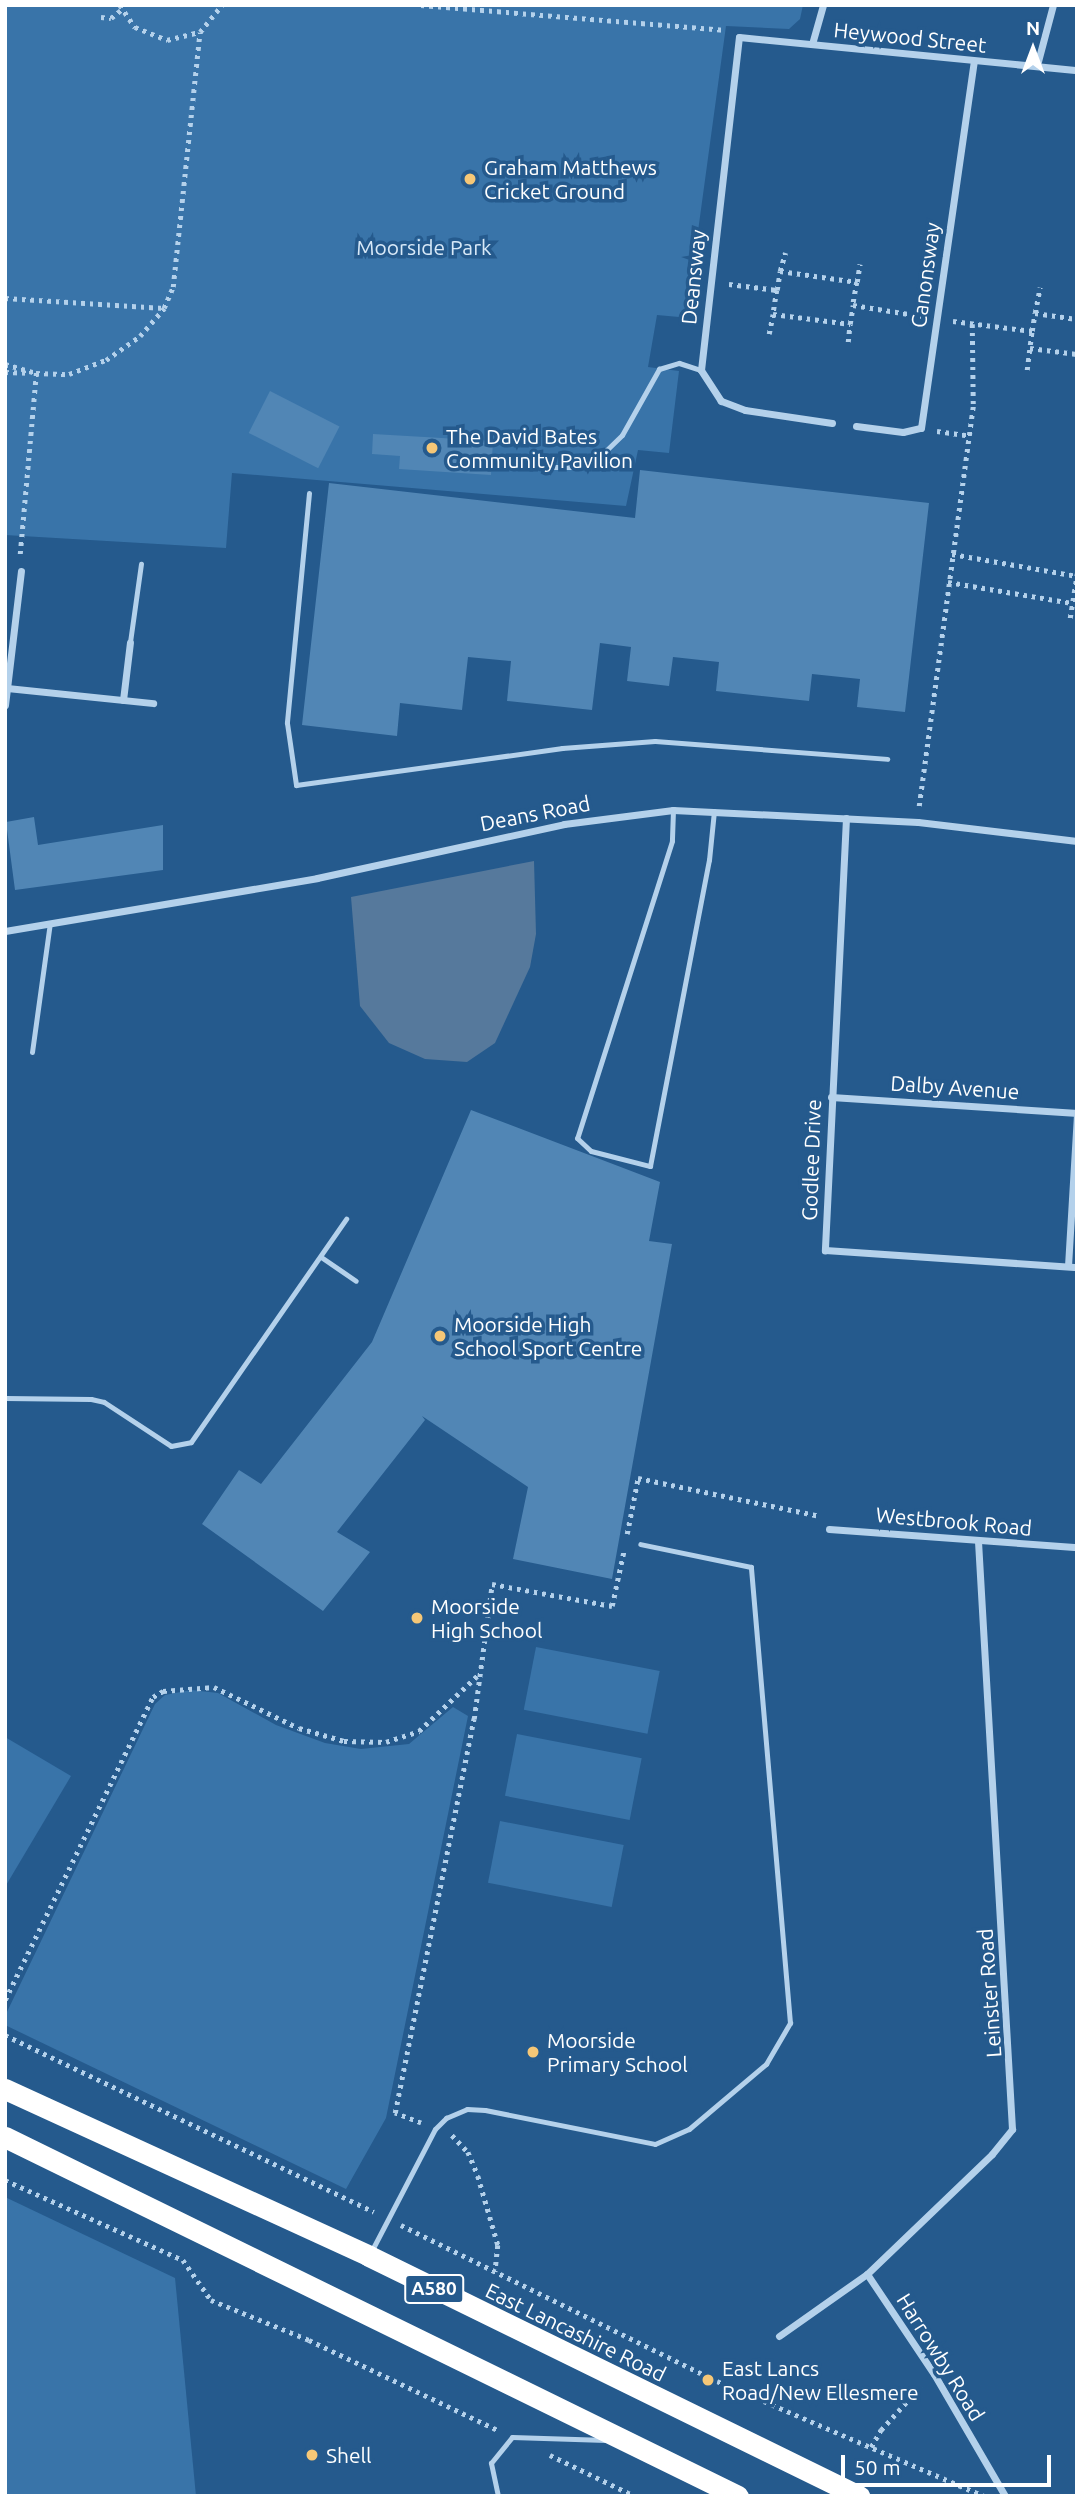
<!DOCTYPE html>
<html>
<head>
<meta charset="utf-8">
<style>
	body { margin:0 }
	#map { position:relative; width:1082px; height:2501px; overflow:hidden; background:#255a8d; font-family:Ubuntu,sans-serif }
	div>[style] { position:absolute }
	.green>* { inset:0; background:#3974a9; transform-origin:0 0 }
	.water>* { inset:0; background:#56799c }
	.building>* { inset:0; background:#5186b5; transform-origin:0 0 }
	.path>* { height:4.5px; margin-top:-2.25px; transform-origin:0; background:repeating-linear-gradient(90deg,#b4d1eb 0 3.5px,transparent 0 8.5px) }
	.lane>* { height:5px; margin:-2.5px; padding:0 2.5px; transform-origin:2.5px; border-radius:2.5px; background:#b4d1eb }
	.street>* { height:7px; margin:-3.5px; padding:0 3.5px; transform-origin:3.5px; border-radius:3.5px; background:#b4d1eb }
	.highway>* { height:21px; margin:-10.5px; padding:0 10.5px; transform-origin:10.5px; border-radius:10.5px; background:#fff }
	.dots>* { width:19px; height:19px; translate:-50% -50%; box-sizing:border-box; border:4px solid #255a8d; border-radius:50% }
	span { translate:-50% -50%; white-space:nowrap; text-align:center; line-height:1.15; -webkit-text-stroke:7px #255a8d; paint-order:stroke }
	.shield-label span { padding:2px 5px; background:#255a8d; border:2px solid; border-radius:5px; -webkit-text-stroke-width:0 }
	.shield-label { font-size:19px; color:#fff; font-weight:700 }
	.street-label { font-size:21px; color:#fff }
	.poi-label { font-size:21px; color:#fff }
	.left { translate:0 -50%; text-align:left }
	.park-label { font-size:21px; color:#d8e9f8 }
	.frame { position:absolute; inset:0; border:7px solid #fff; pointer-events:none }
	.north { position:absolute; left:998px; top:14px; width:70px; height:70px; -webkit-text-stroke:5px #255a8d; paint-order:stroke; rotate:0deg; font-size:19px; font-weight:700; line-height:28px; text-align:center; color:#fff }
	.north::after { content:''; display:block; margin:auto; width:24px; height:32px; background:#fff; clip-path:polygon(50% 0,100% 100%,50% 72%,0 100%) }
	.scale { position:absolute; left:841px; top:2455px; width:210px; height:32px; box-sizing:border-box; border:4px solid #fff; border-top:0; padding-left:9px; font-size:21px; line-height:24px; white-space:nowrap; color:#fff; -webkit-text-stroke:5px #255a8d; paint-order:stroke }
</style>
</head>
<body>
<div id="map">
	<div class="green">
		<div style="clip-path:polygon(5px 5px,803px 5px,800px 19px,789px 29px,726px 26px,687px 312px,679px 317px,657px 315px,648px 367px,679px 371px,669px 453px,638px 450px,626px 506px,232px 473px,226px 548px,5px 535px)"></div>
		<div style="left:536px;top:1647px;width:126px;height:64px;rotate:11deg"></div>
		<div style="clip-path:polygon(191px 1690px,218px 1693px,276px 1725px,325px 1743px,361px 1749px,409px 1744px,453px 1707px,468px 1716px,386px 2118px,346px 2189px,5px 2025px,5px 2016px,155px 1704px,165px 1695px)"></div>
		<div style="left:517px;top:1734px;width:127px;height:63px;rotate:11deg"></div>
		<div style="clip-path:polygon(5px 1737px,71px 1776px,5px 1887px)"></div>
		<div style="left:500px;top:1821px;width:126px;height:63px;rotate:11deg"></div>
		<div style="clip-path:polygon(5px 2197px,175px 2278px,196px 2496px,5px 2496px)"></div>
	</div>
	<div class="water">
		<div style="clip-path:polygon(534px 861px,536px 934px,530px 967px,495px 1043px,467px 1062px,425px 1059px,389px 1043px,360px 1006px,351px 897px)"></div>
	</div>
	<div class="building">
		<div style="left:270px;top:391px;width:78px;height:47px;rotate:27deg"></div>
		<div style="clip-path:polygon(373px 434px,493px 441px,491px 475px,399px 469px,400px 456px,372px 454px)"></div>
		<div style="clip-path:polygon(640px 470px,929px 503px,905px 712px,857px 707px,860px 679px,812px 674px,809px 701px,716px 691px,719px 662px,673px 657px,669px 686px,627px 681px,631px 647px,600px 643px,592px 710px,507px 701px,511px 661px,468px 657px,462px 710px,400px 703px,397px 736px,302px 725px,329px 483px,635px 518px)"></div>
		<div style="clip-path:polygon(34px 817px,38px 845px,163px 825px,163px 870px,15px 890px,6px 822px)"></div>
		<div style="clip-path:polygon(471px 1110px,660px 1182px,649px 1241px,672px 1244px,612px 1579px,513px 1559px,528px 1487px,422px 1416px,425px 1420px,337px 1532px,370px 1552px,323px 1611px,202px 1524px,239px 1470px,261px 1484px,372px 1342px)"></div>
	</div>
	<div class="path">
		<div style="left:120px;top:5px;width:27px;rotate:56deg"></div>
		<div style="left:135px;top:27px;width:35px;rotate:22deg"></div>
		<div style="left:167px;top:40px;width:34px;rotate:-14deg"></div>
		<div style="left:200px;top:32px;width:35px;rotate:-51deg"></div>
		<div style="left:421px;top:5px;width:303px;rotate:4.7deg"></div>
		<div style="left:101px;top:17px;width:10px;rotate:6deg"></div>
		<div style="left:111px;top:18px;width:14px;rotate:-39deg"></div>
		<div style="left:780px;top:271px;width:19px;rotate:-74deg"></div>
		<div style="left:857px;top:282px;width:18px;rotate:-81deg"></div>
		<div style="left:729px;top:284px;width:48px;rotate:7.1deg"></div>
		<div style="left:777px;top:290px;width:24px;rotate:99deg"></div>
		<div style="left:773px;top:314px;width:78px;rotate:7.4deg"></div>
		<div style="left:850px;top:324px;width:19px;rotate:-81deg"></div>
		<div style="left:853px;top:305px;width:69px;rotate:9.2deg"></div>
		<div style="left:777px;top:290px;width:19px;rotate:-81deg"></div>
		<div style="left:780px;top:271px;width:78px;rotate:8.1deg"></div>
		<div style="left:857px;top:282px;width:23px;rotate:100deg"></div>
		<div style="left:5px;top:298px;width:159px;rotate:3.6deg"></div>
		<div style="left:1035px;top:313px;width:26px;rotate:-79deg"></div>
		<div style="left:953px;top:321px;width:80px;rotate:7.2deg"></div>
		<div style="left:1032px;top:331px;width:18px;rotate:-81deg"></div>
		<div style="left:1035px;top:313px;width:42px;rotate:8.1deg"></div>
		<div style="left:769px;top:334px;width:20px;rotate:-79deg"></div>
		<div style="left:848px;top:342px;width:18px;rotate:-84deg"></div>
		<div style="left:1030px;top:348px;width:47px;rotate:7.3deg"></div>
		<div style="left:5px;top:364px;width:32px;rotate:16deg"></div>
		<div style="left:1027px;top:370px;width:39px;rotate:-83deg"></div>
		<div style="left:5px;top:372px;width:23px;rotate:2deg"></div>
		<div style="left:937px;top:431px;width:30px;rotate:8deg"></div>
		<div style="left:20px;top:554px;width:182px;rotate:-84.9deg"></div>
		<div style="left:36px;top:373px;width:33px;rotate:2deg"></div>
		<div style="left:69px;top:374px;width:40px;rotate:-21deg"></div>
		<div style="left:106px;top:360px;width:42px;rotate:-35.2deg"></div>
		<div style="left:140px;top:336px;width:37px;rotate:-49deg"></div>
		<div style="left:164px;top:308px;width:23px;rotate:-67deg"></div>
		<div style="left:173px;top:287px;width:256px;rotate:-84deg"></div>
		<div style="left:952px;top:554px;width:127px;rotate:10deg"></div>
		<div style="left:948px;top:582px;width:126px;rotate:9.6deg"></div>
		<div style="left:1070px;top:618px;width:45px;rotate:-81deg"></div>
		<div style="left:919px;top:806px;width:406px;rotate:-82.3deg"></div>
		<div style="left:973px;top:404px;width:80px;rotate:-90.7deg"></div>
		<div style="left:627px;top:1534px;width:57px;rotate:-78.9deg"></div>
		<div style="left:638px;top:1478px;width:186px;rotate:11.8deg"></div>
		<div style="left:5px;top:2000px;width:337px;rotate:-64deg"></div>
		<div style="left:153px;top:1697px;width:12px;rotate:-31deg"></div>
		<div style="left:163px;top:1691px;width:51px;rotate:-4.5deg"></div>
		<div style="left:214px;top:1687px;width:94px;rotate:25.8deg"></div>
		<div style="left:299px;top:1728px;width:47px;rotate:16.1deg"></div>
		<div style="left:344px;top:1741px;width:42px;rotate:1.4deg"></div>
		<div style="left:386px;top:1742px;width:35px;rotate:-18deg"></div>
		<div style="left:419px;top:1731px;width:80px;rotate:-43.5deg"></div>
		<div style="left:5px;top:2035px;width:409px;rotate:25.6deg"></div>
		<div style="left:421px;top:2123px;width:28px;rotate:-159deg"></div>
		<div style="left:395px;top:2113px;width:402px;rotate:-78.7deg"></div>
		<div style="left:474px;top:1719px;width:136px;rotate:-82.4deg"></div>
		<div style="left:492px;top:1584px;width:122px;rotate:10.4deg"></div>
		<div style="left:612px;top:1606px;width:57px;rotate:-77.9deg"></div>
		<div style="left:452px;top:2135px;width:23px;rotate:47deg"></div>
		<div style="left:468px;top:2152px;width:26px;rotate:67deg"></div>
		<div style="left:478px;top:2176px;width:72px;rotate:73.8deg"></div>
		<div style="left:498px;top:2245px;width:27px;rotate:96deg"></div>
		<div style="left:5px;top:2180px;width:195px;rotate:24.2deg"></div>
		<div style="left:183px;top:2260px;width:49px;rotate:55deg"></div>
		<div style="left:211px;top:2300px;width:106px;rotate:22.2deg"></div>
		<div style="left:309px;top:2340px;width:209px;rotate:25.5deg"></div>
		<div style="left:401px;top:2225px;width:352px;rotate:26.3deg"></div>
		<div style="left:717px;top:2381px;width:291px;rotate:23.3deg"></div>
		<div style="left:871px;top:2447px;width:20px;rotate:-60deg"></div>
		<div style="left:881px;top:2430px;width:59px;rotate:-47.7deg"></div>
		<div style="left:550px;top:2455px;width:94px;rotate:25.8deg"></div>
	</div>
	<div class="lane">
		<div style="left:544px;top:467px;width:45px"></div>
		<div style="left:589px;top:467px;width:46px;rotate:-44.1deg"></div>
		<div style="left:622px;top:435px;width:76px;rotate:-60.7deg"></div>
		<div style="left:659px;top:369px;width:21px;rotate:-17deg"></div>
		<div style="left:679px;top:363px;width:23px;rotate:18deg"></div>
		<div style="left:309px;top:493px;width:231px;rotate:95.5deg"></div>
		<div style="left:287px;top:723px;width:63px;rotate:81.7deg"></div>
		<div style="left:296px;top:785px;width:269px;rotate:-7.9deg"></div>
		<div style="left:562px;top:748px;width:93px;rotate:-4.3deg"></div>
		<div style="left:655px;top:741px;width:233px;rotate:4.4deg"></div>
		<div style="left:130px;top:642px;width:79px;rotate:-82deg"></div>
		<div style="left:673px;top:810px;width:31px;rotate:92deg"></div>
		<div style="left:672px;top:841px;width:312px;rotate:107.7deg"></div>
		<div style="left:577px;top:1138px;width:19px;rotate:43deg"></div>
		<div style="left:591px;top:1151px;width:61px;rotate:14.3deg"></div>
		<div style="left:650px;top:1166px;width:312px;rotate:-79.1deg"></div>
		<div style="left:709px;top:860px;width:49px;rotate:-84.2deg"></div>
		<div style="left:32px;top:1052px;width:130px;rotate:-82.1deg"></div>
		<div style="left:321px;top:1257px;width:42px;rotate:34.4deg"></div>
		<div style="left:5px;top:1398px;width:86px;rotate:0.7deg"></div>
		<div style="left:91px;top:1399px;width:13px;rotate:13deg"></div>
		<div style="left:104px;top:1402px;width:80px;rotate:33.3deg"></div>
		<div style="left:171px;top:1446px;width:20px;rotate:-11deg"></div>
		<div style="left:191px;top:1442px;width:272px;rotate:-55.2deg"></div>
		<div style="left:372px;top:2250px;width:136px;rotate:-62.5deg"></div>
		<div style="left:435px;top:2129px;width:16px;rotate:-45deg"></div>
		<div style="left:446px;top:2118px;width:23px;rotate:-23deg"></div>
		<div style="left:467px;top:2109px;width:18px;rotate:3deg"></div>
		<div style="left:485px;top:2110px;width:173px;rotate:11.3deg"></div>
		<div style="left:655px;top:2144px;width:37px;rotate:-24deg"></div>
		<div style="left:689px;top:2129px;width:101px;rotate:-40.2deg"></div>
		<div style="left:766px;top:2064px;width:48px;rotate:-59.7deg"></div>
		<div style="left:790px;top:2023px;width:458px;rotate:-94.9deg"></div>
		<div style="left:751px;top:1567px;width:113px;rotate:-168.3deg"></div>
		<div style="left:498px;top:2496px;width:34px;rotate:-102deg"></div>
		<div style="left:491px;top:2463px;width:33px;rotate:-51deg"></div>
		<div style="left:512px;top:2437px;width:94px;rotate:1.8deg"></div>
	</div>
	<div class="street">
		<div style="left:812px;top:44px;width:41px;rotate:-74.2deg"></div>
		<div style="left:1037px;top:65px;width:62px;rotate:-75.1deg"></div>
		<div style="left:832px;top:423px;width:88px;rotate:-171.5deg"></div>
		<div style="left:745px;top:410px;width:26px;rotate:-159deg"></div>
		<div style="left:721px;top:401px;width:37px;rotate:-123deg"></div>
		<div style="left:701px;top:370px;width:335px;rotate:-83.5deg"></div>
		<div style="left:739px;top:37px;width:340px;rotate:5.6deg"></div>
		<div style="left:856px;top:426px;width:47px;rotate:7.3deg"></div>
		<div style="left:903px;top:432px;width:18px;rotate:-13deg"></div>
		<div style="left:921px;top:428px;width:370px;rotate:-81.8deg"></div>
		<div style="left:7px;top:688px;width:147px;rotate:5.9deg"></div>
		<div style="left:123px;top:700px;width:58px;rotate:-83.1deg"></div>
		<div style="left:5px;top:705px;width:135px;rotate:-83.2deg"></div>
		<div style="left:846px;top:818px;width:433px;rotate:92.8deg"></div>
		<div style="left:825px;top:1250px;width:253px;rotate:3.9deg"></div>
		<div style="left:5px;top:931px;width:316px;rotate:-9.6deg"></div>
		<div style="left:317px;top:878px;width:253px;rotate:-12.3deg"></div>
		<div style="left:564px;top:824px;width:110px;rotate:-7.3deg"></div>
		<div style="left:673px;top:810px;width:245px;rotate:2.8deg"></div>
		<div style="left:918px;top:822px;width:160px;rotate:6.8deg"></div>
		<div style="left:831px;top:1097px;width:247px;rotate:3.7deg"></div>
		<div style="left:1068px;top:1266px;width:153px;rotate:-86.6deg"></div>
		<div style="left:829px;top:1529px;width:249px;rotate:4.2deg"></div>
		<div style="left:867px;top:2274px;width:120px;rotate:56.2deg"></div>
		<div style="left:934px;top:2374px;width:141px;rotate:59.8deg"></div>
		<div style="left:779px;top:2336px;width:108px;rotate:-35.2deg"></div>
		<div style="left:867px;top:2274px;width:173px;rotate:-43.8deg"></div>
		<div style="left:992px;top:2154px;width:32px;rotate:-51deg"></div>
		<div style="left:1012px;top:2129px;width:588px;rotate:-93.31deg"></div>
	</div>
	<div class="highway">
		<div style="left:5px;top:2089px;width:400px;rotate:24.6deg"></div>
		<div style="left:369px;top:2256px;width:546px;rotate:26.1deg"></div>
		<div style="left:5px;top:2137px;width:816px;rotate:26.09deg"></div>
	</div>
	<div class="dots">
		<div style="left:470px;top:179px;background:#f5c777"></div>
		<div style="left:432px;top:448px;background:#f5c777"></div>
		<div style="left:440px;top:1336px;background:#f5c777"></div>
		<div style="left:417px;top:1618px;background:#f5c777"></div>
		<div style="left:533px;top:2052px;background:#f5c777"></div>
		<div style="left:708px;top:2380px;background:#f5c777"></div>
		<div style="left:312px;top:2455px;background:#f5c777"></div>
	</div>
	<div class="shield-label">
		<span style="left:434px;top:2289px">A580</span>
	</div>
	<div class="street-label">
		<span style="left:910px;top:37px;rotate:6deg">Heywood Street</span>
		<span style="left:925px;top:275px;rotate:-82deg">Canonsway</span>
		<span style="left:693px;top:277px;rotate:-84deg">Deansway</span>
		<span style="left:535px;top:813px;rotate:-11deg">Deans Road</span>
		<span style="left:955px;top:1087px;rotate:4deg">Dalby Avenue</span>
		<span style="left:811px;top:1160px;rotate:-88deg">Godlee Drive</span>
		<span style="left:954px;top:1521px;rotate:5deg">Westbrook Road</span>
		<span style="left:989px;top:1993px;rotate:-94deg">Leinster Road</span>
		<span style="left:576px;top:2332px;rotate:26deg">East Lancashire Road</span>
		<span style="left:941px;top:2357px;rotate:58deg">Harrowby Road</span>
	</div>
	<div class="poi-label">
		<span class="left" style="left:484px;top:179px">Graham Matthews<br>Cricket Ground</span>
		<span class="left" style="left:446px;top:448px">The David Bates<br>Community Pavilion</span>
		<span class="left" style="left:454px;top:1336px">Moorside High<br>School Sport Centre</span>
		<span class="left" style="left:431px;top:1618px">Moorside<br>High School</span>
		<span class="left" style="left:547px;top:2052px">Moorside<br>Primary School</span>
		<span class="left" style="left:722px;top:2380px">East Lancs<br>Road/New Ellesmere</span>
		<span class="left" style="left:326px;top:2455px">Shell</span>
	</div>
	<div class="park-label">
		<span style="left:424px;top:247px">Moorside Park</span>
	</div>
	<div class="frame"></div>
	<div class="north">N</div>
	<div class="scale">50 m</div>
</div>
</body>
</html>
